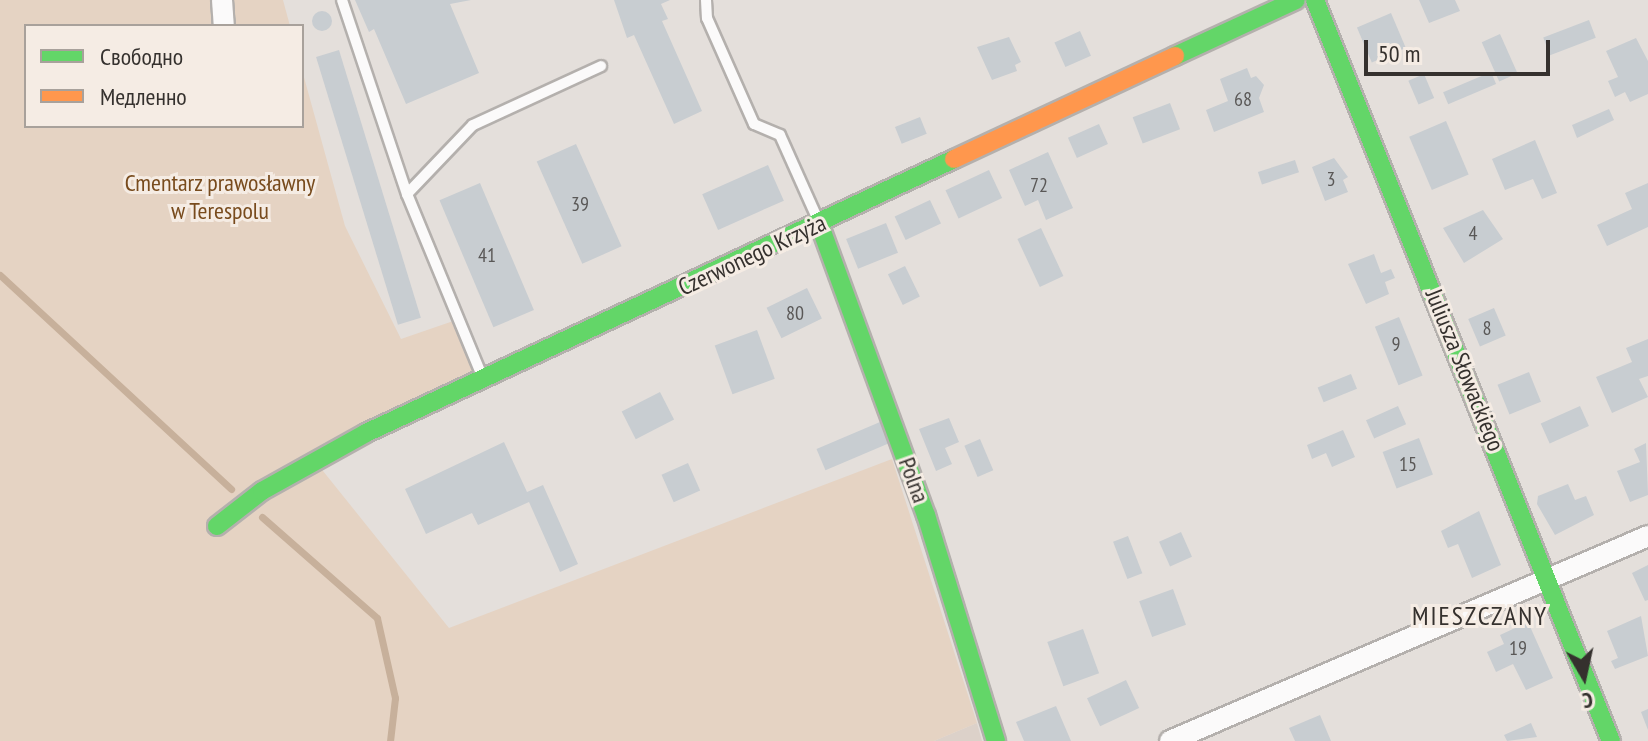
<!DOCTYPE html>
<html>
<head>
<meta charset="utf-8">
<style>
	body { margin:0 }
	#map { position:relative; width:1648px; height:741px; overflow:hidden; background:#e4dfdb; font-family:"PT Sans Narrow",sans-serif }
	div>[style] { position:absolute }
	.built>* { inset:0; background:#dcd1c9 }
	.green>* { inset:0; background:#e5d3c3 }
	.stream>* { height:7px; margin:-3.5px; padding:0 3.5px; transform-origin:3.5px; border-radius:3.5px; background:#c7b09b }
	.building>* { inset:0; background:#c8cdd1; transform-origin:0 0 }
	.round { border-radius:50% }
	.roads { filter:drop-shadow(2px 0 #b4b0ad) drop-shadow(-2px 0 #b4b0ad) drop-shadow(0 2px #b4b0ad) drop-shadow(0 -2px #b4b0ad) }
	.lane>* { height:10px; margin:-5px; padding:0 5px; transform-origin:5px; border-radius:5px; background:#fbfafa }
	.street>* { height:20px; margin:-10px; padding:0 10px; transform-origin:10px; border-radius:10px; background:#fbfafa }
	.fast>* { height:18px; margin:-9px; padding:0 9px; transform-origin:9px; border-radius:9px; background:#63d668 }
	.slow>* { height:18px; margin:-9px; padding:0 9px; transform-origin:9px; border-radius:9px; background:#ff974d }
	span { translate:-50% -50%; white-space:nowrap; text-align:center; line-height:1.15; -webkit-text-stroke:6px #f5ece4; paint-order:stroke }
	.number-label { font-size:20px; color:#5a5857 }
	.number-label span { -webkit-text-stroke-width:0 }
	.park-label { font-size:24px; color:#784b1d }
	.street-label { font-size:24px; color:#35312e }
	.neighbourhood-label { font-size:26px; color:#35312e; letter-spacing:2px }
	.legend { position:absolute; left:24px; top:24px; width:280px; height:104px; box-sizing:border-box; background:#f5ece4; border:2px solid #a8a19b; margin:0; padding:10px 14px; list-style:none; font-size:24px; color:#35312e }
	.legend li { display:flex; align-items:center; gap:16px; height:40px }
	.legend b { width:40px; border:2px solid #a8a19b }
	.north { position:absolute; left:1544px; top:637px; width:80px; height:80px; -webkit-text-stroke:6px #f5ece4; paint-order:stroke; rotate:171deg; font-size:22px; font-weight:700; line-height:32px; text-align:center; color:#35312e }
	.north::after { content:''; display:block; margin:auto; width:28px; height:36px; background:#35312e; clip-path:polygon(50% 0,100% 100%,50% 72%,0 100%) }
	.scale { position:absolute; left:1364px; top:40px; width:186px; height:36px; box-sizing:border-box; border:4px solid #35312e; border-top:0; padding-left:10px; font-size:24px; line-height:28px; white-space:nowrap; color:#35312e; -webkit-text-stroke:6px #f5ece4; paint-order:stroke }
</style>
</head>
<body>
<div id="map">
	<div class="built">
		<div style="clip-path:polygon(977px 723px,982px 741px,934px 741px)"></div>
	</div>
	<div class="green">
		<div style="clip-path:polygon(0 0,283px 0,290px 26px,26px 26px,26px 126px,302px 126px,302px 70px,345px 226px,401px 339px,462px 318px,481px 371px,311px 456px,449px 628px,892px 459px,977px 723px,934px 741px,0 741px)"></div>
	</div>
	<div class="stream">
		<div style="left:0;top:275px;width:315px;rotate:42.8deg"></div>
		<div style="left:262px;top:517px;width:153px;rotate:41.3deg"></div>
		<div style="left:377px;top:618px;width:82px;rotate:77.3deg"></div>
		<div style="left:395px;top:698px;width:43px;rotate:96.6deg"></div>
	</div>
	<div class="building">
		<div style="clip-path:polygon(355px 0,471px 0,450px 4px,479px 73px,406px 104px,374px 29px,369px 32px)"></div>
		<div style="clip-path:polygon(614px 0,670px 0,661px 4px,668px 19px,662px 21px,702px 111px,674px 124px,634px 35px,627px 38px)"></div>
		<div style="clip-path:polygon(1419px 0,1455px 0,1460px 11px,1429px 23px)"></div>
		<div class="round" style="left:312px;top:11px;width:20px;height:20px"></div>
		<div style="left:1391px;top:13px;width:38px;height:37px;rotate:67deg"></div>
		<div style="left:1589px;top:20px;width:19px;height:49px;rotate:69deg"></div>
		<div style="left:1080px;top:31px;width:27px;height:28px;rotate:66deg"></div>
		<div style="left:1500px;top:34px;width:43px;height:20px;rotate:66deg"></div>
		<div style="clip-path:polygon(1009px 37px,1021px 62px,1015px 65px,1017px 71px,992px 80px,977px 47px)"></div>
		<div style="clip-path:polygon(1636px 38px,1648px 61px,1648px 94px,1630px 102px,1625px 92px,1615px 97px,1608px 81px,1618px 77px,1606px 51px)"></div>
		<div style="left:339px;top:50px;width:280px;height:24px;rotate:73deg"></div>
		<div style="clip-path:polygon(1247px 68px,1251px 78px,1256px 76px,1264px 85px,1259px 98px,1264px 112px,1214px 132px,1206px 110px,1228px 101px,1220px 79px)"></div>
		<div style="left:1491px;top:72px;width:13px;height:52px;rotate:67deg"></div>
		<div style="left:1424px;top:74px;width:26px;height:17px;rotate:67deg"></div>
		<div style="left:1170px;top:103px;width:28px;height:40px;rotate:69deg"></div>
		<div style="clip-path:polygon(1609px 109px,1614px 120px,1577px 138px,1572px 125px)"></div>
		<div style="left:920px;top:117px;width:18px;height:27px;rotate:68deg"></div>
		<div style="left:1446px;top:121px;width:58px;height:40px;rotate:67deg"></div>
		<div style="left:1099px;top:124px;width:22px;height:34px;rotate:66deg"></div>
		<div style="clip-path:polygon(1535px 140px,1557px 193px,1542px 199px,1533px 179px,1505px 190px,1492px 159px)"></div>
		<div style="left:576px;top:144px;width:112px;height:43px;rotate:66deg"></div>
		<div style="clip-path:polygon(1048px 152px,1073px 208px,1046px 220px,1038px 200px,1025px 206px,1009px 170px)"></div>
		<div style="clip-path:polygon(1334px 158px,1348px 177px,1343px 180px,1348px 192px,1325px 201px,1312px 167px)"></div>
		<div style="left:1295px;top:160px;width:13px;height:39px;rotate:72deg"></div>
		<div style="left:768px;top:165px;width:39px;height:72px;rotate:66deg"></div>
		<div style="left:989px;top:170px;width:31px;height:48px;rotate:65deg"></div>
		<div style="left:480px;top:183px;width:138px;height:44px;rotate:67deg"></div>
		<div style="clip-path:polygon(1648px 183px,1648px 227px,1607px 246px,1597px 225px,1632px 209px,1625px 193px)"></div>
		<div style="left:930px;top:200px;width:26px;height:39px;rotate:65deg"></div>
		<div style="clip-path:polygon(1483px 210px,1503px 239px,1464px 263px,1443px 228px)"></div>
		<div style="left:886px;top:223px;width:32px;height:43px;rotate:68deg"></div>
		<div style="left:1041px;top:228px;width:53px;height:26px;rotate:65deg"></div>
		<div style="clip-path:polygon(1374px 254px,1381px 273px,1391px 269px,1395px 278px,1385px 282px,1389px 294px,1366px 304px,1348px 264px)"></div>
		<div style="left:905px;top:266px;width:34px;height:19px;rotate:64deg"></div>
		<div style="left:807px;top:288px;width:34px;height:45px;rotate:64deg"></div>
		<div style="left:1494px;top:308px;width:30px;height:28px;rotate:67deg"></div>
		<div style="left:1399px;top:317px;width:63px;height:26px;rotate:68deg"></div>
		<div style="left:757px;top:330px;width:52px;height:45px;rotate:70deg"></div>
		<div style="clip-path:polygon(1648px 339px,1648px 376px,1639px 379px,1648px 397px,1612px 413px,1596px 377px,1632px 362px,1626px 348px)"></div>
		<div style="left:1529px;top:372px;width:32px;height:34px;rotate:68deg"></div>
		<div style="left:1351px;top:374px;width:16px;height:36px;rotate:68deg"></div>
		<div style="left:660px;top:392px;width:31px;height:43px;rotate:63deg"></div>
		<div style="left:1398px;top:406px;width:20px;height:35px;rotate:66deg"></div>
		<div style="left:1580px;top:406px;width:22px;height:43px;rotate:66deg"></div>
		<div style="clip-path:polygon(949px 418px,959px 442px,945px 448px,952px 464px,936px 471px,919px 429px)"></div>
		<div style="left:880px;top:422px;width:23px;height:69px;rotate:67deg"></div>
		<div style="clip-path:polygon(1343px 430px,1355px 457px,1332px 467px,1326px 453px,1312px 459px,1307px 445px)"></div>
		<div style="left:1419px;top:438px;width:39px;height:39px;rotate:69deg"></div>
		<div style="left:980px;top:439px;width:34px;height:17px;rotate:67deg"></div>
		<div style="clip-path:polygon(504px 442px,527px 492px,543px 485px,578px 564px,560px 572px,529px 502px,478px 525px,472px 513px,426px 534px,405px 489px)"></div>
		<div style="clip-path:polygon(1646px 443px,1648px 495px,1630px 502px,1617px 471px,1640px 462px,1634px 449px)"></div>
		<div style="left:688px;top:463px;width:30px;height:29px;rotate:66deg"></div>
		<div style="clip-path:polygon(1568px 484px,1575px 500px,1586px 496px,1594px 515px,1555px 535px,1537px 504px,1538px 496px)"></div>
		<div style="clip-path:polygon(1479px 511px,1501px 565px,1472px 578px,1458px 544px,1448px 548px,1441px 531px)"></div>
		<div style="left:1181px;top:532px;width:27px;height:24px;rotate:66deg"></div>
		<div style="left:1128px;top:536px;width:40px;height:16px;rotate:69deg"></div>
		<div style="clip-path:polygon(1648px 565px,1648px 600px,1645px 601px,1632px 573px)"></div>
		<div style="left:1173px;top:589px;width:38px;height:36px;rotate:70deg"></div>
		<div style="clip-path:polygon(1641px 616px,1648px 656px,1615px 669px,1611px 661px,1618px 658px,1607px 631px)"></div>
		<div style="clip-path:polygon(1528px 622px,1553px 678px,1526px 690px,1513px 664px,1496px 672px,1487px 652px,1504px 644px,1500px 635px)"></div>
		<div style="left:1083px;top:629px;width:47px;height:38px;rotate:70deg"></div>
		<div style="left:1126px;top:680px;width:31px;height:43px;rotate:65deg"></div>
		<div style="clip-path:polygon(1056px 706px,1071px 741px,1024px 741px,1016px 722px)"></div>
		<div style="clip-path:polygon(1648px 709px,1648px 730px,1641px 712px)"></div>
		<div style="clip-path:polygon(1320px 715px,1331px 741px,1295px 741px,1289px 728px)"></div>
		<div style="clip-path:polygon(1531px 723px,1537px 737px,1507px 741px,1504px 735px)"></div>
	</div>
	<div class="roads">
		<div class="lane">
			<div style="left:342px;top:0;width:205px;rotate:71.5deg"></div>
			<div style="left:407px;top:194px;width:197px;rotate:67.6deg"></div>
			<div style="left:706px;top:0;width:18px;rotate:87deg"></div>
			<div style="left:707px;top:18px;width:116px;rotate:66.1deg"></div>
			<div style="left:754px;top:124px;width:28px;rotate:23deg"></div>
			<div style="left:780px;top:135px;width:95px;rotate:65.9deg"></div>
			<div style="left:407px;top:194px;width:95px;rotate:-46.3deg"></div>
			<div style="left:473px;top:125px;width:141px;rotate:-24.7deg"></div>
		</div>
		<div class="street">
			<div style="left:222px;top:0;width:26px;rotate:86deg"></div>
			<div style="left:1170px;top:741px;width:520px;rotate:-23.21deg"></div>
		</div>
		<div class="fast">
			<div style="left:1315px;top:0;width:798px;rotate:68.23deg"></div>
			<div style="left:1175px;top:56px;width:133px;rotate:-24.8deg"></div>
			<div style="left:819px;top:223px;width:311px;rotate:69.9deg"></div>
			<div style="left:926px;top:515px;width:237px;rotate:72.8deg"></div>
			<div style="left:217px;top:526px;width:57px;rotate:-37.9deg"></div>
			<div style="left:262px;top:491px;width:119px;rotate:-29.1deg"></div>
			<div style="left:366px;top:433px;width:649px;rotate:-24.98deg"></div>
		</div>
		<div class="slow">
			<div style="left:954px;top:159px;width:244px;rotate:-25deg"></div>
		</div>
	</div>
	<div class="number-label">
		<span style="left:1243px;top:99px">68</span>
		<span style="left:1331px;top:179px">3</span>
		<span style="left:1039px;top:185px">72</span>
		<span style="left:580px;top:204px">39</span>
		<span style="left:1473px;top:233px">4</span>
		<span style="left:487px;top:255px">41</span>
		<span style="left:795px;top:313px">80</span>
		<span style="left:1487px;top:328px">8</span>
		<span style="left:1396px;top:344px">9</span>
		<span style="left:1408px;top:464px">15</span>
		<span style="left:1518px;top:648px">19</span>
	</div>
	<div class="park-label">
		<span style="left:220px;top:197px">Cmentarz prawosławny<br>w Terespolu</span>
	</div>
	<div class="street-label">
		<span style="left:752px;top:255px;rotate:-25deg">Czerwonego Krzyża</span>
		<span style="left:1465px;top:370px;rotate:68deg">Juliusza Słowackiego</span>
		<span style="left:914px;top:480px;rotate:70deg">Polna</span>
	</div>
	<div class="neighbourhood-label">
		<span style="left:1480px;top:616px">MIESZCZANY</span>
	</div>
	<ul class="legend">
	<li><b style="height:10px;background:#63d668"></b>Свободно</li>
	<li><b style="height:10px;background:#ff974d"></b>Медленно</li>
	</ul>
	<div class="north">С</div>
	<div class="scale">50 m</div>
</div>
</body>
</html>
